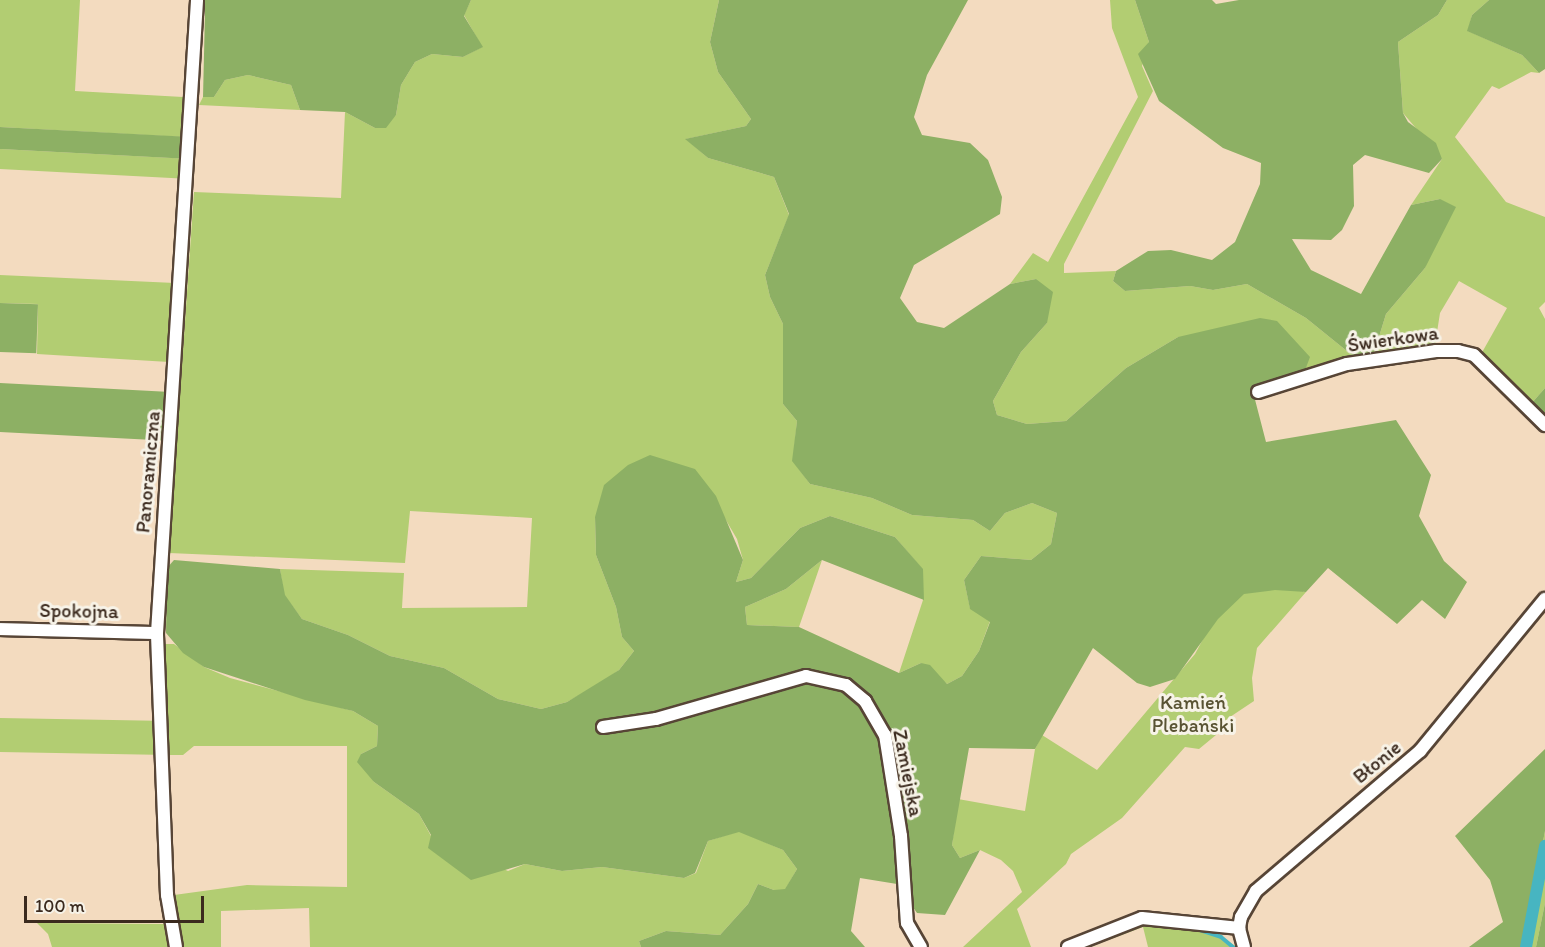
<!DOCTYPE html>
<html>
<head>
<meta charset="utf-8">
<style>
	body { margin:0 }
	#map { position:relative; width:1545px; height:947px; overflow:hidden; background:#f3dbbf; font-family:Itim,sans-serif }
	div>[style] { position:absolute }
	.green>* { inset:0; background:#b2cd72; transform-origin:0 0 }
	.forest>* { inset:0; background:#8db064; transform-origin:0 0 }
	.stream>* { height:4px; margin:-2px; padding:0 2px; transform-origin:2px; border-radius:2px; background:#47b5c1 }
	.canal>* { height:12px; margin:-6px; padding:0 6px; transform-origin:6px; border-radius:6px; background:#47b5c1 }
	.roads { filter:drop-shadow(2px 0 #574536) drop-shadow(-2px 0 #574536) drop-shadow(0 2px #574536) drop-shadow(0 -2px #574536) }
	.minor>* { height:12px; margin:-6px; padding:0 6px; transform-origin:6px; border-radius:6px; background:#fff }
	span { translate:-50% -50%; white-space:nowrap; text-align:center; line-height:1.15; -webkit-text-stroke:6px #f7f3e8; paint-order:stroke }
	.street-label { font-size:20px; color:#3b2a1e }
	.park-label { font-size:20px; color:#595333 }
	.scale { position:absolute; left:24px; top:896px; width:180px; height:27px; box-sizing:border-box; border:3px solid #3b2a1e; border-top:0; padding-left:8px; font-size:18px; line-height:21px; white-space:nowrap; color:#3b2a1e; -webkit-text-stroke:4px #f7f3e8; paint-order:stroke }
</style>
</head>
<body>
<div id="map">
	<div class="green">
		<div style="clip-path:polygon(0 0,80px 0,75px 91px,183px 97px,182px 137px,0 127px)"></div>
		<div style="clip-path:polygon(471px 0,719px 0,710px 42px,718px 72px,751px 119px,746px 126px,686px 139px,708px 158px,774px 177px,789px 215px,765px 275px,770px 297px,783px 324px,783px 404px,797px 421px,793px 461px,810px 484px,872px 498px,912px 515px,973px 520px,990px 531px,1005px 513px,1032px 503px,1057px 513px,1051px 544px,1031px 560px,981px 556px,964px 580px,970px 608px,990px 621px,979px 651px,962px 676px,947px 684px,921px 663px,899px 673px,923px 600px,923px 570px,895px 537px,830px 516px,800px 528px,751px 578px,736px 582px,743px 560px,737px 539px,706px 486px,595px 517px,596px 555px,616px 607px,622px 637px,634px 651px,619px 670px,601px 683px,567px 702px,541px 709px,498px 699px,444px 668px,390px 656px,348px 635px,302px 619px,284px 595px,280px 569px,404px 573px,402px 608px,527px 607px,532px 518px,410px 511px,405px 563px,169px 553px,194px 192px,341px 198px,345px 112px,375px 128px,396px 115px,401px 85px,415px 62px,432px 54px,463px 57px,482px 47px,464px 15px)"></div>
		<div style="clip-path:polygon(1110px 0,1135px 0,1149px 42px,1142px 66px,1153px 91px,1064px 264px,1064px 273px,1116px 271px,1113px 281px,1125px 291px,1190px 286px,1213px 290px,1247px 284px,1306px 318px,1353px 356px,1304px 373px,1178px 337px,1126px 368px,1066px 421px,1027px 424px,997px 415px,993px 401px,1021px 352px,1047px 323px,1036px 279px,1010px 284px,1033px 253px,1048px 262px,1138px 97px,1112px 28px)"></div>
		<div style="clip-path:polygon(1447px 0,1489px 0,1472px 15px,1468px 31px,1522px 55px,1539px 73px,1531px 72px,1499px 89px,1492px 86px,1455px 137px,1506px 202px,1545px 217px,1545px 302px,1539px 308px,1545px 319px,1545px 388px,1530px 405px,1480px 356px,1507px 308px,1459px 281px,1440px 313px,1435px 345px,1374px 353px,1386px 314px,1425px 268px,1440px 199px,1411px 205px,1442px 159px,1403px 113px,1398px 42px,1438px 15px)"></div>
		<div style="clip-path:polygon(248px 75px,291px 85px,300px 110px,199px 105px,203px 97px,214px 97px,225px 80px)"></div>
		<div style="left:0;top:149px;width:182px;height:20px;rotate:3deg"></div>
		<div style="clip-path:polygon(0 275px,175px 283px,169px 362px,37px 354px,38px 304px,0 303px)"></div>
		<div style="clip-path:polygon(1298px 546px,1303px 592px,1306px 592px,1257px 648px,1252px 678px,1254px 701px,1227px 719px,1216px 735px,1199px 749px,1185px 747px,1122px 818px,1071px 854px,1066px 864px,1017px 909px,1031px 947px,963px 947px,1022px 892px,1013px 871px,1001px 860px,980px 850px,960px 858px,952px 845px,958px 799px,1025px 811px,1035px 749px,1042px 735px,1097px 770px,1195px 654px,1216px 615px)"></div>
		<div style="clip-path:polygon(822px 560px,799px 627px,747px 625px,745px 607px,786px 589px)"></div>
		<div style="clip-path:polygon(164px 644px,174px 644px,204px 667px,230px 678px,353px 711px,378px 726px,377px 746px,361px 754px,374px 782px,419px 814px,431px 836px,508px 871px,525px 864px,562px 871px,602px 867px,684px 878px,696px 873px,708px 841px,739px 831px,783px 850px,797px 869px,785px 890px,774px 890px,758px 884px,748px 904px,720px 935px,666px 931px,639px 941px,641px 947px,310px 947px,309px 908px,221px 911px,221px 947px,180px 947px,174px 895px,247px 885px,347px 887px,347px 746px,194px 746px,183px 755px,166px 755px)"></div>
		<div style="left:0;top:718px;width:155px;height:34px;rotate:1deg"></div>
		<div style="clip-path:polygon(1545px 831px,1545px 903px,1536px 947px,1523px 947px)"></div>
		<div style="clip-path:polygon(37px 923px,165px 924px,170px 947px,52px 947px,48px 934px)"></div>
		<div style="clip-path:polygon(1138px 923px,1208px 929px,1237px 947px,1148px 947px,1143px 927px,1090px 947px,1076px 947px)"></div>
	</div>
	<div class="forest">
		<div style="clip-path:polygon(202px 0,471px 0,464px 16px,483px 47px,463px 57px,432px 54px,415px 62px,401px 85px,396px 115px,386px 128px,375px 128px,345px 112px,300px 110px,291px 85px,248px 75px,225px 80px,214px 97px,203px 97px,205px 12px)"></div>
		<div style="clip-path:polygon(719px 0,968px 0,927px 75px,914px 117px,922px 135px,970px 143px,988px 160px,1002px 197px,1000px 214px,914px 265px,900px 298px,917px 322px,944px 328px,1010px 284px,1036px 279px,1053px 292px,1047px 323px,1021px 352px,993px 401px,997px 415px,1027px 424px,1066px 421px,1126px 368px,1178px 337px,1260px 318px,1277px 321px,1310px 357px,1304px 373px,1252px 388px,1266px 442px,1396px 420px,1431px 475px,1419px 516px,1444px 561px,1467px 582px,1445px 619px,1422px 600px,1397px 624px,1328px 568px,1306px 592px,1275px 590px,1244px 594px,1218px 619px,1175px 679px,1150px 687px,1137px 683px,1093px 648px,1035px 749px,969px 748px,952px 845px,960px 858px,980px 850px,945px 915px,917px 913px,897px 884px,860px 878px,851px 931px,865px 947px,641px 947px,639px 941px,666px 931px,720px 935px,748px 904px,758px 884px,774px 890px,785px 889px,797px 869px,783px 850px,739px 832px,708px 841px,695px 873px,684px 878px,602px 867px,562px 871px,525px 864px,471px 880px,428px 848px,431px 835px,419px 814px,374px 782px,357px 762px,361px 754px,377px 746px,378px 726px,353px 711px,305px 700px,204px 667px,183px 653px,166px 633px,167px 568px,174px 560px,280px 569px,285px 595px,302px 619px,348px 635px,390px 656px,444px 668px,498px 699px,541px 709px,567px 702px,619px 670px,634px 651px,622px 637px,616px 607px,596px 555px,595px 517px,604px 485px,628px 465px,650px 455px,695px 469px,716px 496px,743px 560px,736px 582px,751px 578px,800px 528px,830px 516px,895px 537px,923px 569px,924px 600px,822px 560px,786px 589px,745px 607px,747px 625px,799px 627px,899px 673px,921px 663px,930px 665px,947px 684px,962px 676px,979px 651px,990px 622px,970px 609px,964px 580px,981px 556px,1031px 560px,1051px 544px,1057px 513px,1032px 503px,1005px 513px,990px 531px,973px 520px,912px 515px,872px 498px,810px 484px,792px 461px,797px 421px,783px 404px,783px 324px,770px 297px,765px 275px,789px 214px,774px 177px,708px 158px,685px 139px,746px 126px,751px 119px,718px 72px,710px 42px)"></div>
		<div style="clip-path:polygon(1135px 0,1212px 0,1216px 4px,1239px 0,1447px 0,1438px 15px,1398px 42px,1403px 113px,1408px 122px,1436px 143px,1442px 159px,1429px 173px,1365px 155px,1353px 165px,1354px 206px,1342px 230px,1331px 240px,1292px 239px,1311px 270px,1361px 294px,1411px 205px,1440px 199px,1456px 207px,1425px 268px,1386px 314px,1374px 353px,1353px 356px,1306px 318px,1247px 284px,1213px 290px,1190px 286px,1125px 291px,1113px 281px,1116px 271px,1148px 251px,1171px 250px,1212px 260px,1235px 242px,1260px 184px,1261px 163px,1223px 148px,1159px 101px,1138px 54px,1149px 42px)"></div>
		<div style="clip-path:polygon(1489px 0,1545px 0,1545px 69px,1539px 73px,1522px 55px,1467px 31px,1472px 15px)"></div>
		<div style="left:0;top:127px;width:182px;height:22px;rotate:3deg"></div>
		<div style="left:0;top:303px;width:38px;height:49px;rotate:2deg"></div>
		<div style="left:0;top:383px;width:166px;height:49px;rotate:3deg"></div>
		<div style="clip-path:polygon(1545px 388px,1545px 418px,1530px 405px)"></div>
		<div style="clip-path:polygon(1545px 749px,1545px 831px,1523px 947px,1469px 947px,1503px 922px,1490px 880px,1455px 836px)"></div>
		<div style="clip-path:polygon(1545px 903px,1545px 947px,1536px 947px)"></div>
	</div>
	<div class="stream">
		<div style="left:1197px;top:929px;width:25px;rotate:18deg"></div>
		<div style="left:1221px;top:937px;width:16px;rotate:40deg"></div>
	</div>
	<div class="canal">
		<div style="left:1526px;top:947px;width:103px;rotate:-79.3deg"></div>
	</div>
	<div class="roads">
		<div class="minor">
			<div style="left:1258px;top:392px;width:93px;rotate:-17.5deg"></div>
			<div style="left:1347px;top:364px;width:90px;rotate:-8.3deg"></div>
			<div style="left:1436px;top:351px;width:22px"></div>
			<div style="left:1458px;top:351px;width:16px;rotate:14deg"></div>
			<div style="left:1474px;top:355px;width:100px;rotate:44.6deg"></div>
			<div style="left:0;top:629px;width:157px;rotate:1.5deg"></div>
			<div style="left:603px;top:727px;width:54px;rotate:-8.6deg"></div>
			<div style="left:656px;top:719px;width:156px;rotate:-16deg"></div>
			<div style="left:806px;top:676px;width:41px;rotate:12.7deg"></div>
			<div style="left:846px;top:685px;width:25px;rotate:40deg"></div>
			<div style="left:865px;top:701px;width:39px;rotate:60deg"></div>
			<div style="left:885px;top:735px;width:102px;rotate:81deg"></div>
			<div style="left:901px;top:836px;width:87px;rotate:86.1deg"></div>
			<div style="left:907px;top:923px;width:28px;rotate:60deg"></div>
			<div style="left:176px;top:947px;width:53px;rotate:-99.8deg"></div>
			<div style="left:167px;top:895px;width:262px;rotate:-92.2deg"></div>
			<div style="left:157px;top:633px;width:634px;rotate:-86.38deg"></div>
			<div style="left:1068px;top:947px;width:79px;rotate:-21.4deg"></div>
			<div style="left:1142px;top:918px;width:98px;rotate:5.9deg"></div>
			<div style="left:1244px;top:947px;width:20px;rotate:-105deg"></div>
			<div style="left:1239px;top:928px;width:11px;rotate:-80deg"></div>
			<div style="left:1241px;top:917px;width:30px;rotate:-60deg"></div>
			<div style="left:1256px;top:891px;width:216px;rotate:-40.5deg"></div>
			<div style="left:1420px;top:751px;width:197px;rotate:-50.6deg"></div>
		</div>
	</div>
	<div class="street-label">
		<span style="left:1393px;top:339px;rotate:-8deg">Świerkowa</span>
		<span style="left:148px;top:472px;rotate:-85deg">Panoramiczna</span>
		<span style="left:79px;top:611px;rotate:1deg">Spokojna</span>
		<span style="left:1377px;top:762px;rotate:-39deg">Błonie</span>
		<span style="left:908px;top:773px;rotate:79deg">Zamiejska</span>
	</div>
	<div class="park-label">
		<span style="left:1193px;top:714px">Kamień<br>Plebański</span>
	</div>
	<div class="scale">100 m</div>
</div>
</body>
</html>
